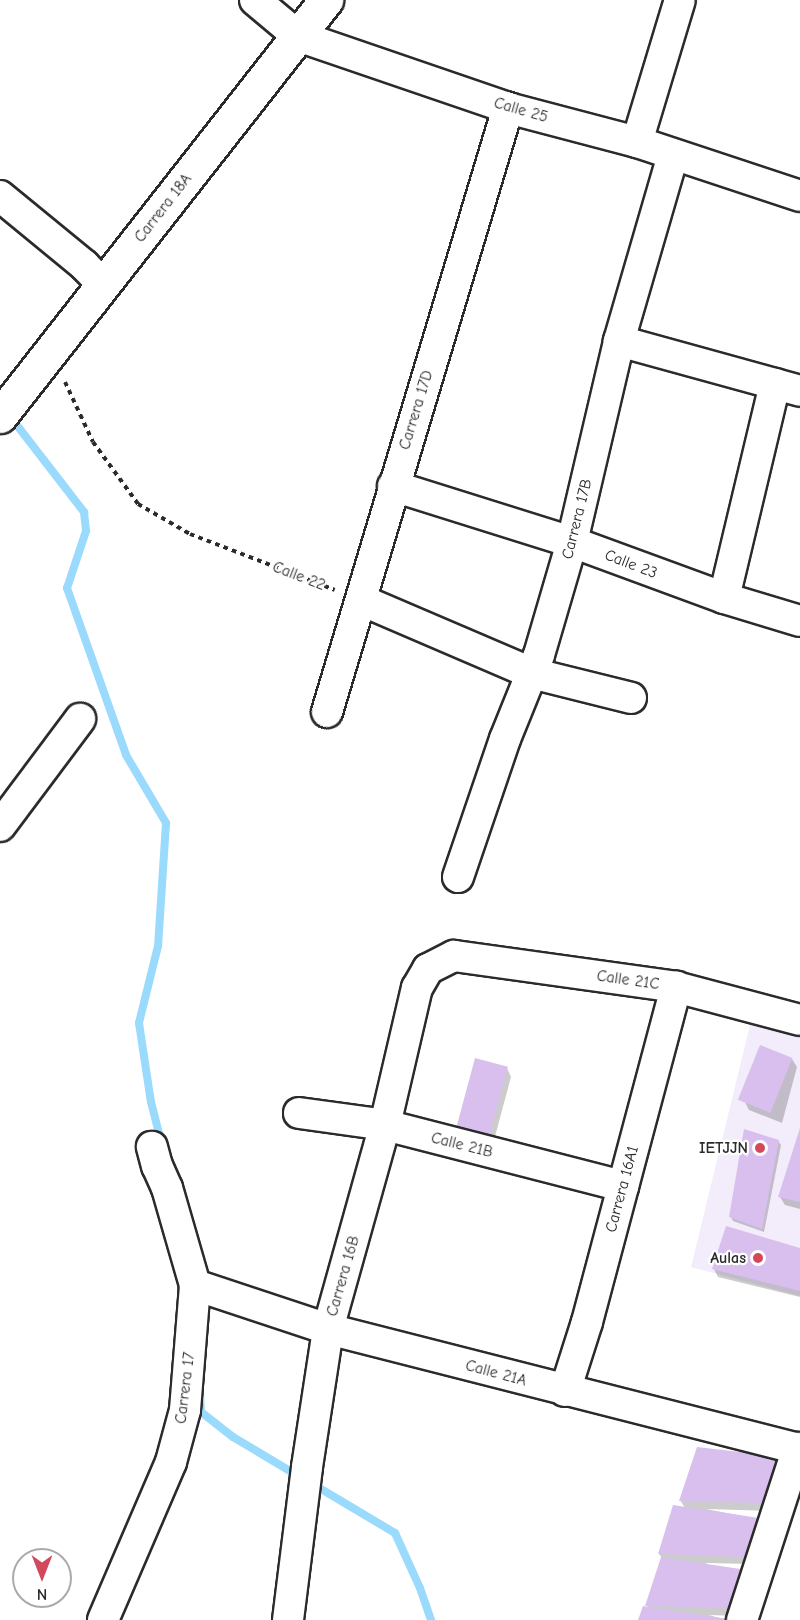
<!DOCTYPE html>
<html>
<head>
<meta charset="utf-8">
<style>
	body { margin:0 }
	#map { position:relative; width:800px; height:1620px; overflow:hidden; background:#fff; font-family:"Comic Neue",sans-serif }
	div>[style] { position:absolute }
	.built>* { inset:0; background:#f3ecfa }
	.shadow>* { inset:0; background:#0003 }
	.stream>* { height:8px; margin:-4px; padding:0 4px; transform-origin:4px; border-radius:4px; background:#9adafc }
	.building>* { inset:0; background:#d8bfee; transform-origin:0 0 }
	.path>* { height:4px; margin-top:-2px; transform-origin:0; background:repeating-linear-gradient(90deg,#2b2b2b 0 4.5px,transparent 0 9px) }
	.roads { filter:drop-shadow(2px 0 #2b2b2b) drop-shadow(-2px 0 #2b2b2b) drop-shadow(0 2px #2b2b2b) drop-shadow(0 -2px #2b2b2b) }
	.street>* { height:30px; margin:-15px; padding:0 15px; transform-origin:15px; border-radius:15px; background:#fff }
	.secondary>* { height:33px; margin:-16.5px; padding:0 16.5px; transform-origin:16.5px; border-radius:16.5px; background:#fff }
	.dots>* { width:16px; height:16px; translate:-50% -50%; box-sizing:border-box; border:3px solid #fff; border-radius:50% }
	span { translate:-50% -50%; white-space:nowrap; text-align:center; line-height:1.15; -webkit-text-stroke:4.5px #fff; paint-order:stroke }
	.street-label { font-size:16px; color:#2b2b2b }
	.poi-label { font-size:16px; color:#2b2b2b; font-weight:700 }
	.right { translate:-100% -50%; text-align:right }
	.north { position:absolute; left:12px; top:1548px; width:60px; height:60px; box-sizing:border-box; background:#fff; border:2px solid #aaa; border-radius:50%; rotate:180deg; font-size:16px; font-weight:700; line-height:24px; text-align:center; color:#2b2b2b }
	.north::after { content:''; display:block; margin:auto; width:21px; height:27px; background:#d1495b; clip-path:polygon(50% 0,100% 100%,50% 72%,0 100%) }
</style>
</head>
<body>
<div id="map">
	<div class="built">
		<div style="clip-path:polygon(752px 1017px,800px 1030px,800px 1296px,691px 1267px)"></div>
	</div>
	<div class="shadow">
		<div style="clip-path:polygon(792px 1059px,797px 1067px,782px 1123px,749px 1110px,745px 1102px)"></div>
		<div style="clip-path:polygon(507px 1068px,511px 1077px,493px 1144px,462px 1136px)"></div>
		<div style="clip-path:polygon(800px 1131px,800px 1209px,785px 1205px,780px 1197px)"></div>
		<div style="clip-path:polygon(778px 1141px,781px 1145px,764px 1232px,733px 1221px,731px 1217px)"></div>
		<div style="clip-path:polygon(800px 1249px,800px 1297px,718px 1277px,714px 1269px)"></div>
		<div style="clip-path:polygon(775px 1458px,780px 1466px,771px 1511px,706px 1509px,758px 1519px,763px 1527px,750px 1564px,706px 1563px,738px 1616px,709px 1615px,726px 1620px,640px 1620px,648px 1608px,647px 1605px,662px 1558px,659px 1554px,685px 1508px,680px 1500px)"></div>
	</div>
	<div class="stream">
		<div style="left:9px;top:415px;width:123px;rotate:52.3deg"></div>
		<div style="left:84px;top:512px;width:19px;rotate:84deg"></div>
		<div style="left:86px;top:531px;width:60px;rotate:108.4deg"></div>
		<div style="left:67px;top:588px;width:177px;rotate:70.5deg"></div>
		<div style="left:126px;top:755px;width:79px;rotate:59.5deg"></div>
		<div style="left:166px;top:823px;width:123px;rotate:93.7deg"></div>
		<div style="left:158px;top:946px;width:79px;rotate:103.9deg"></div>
		<div style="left:139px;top:1023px;width:80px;rotate:81.4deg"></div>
		<div style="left:151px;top:1102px;width:44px;rotate:75.7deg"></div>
		<div style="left:200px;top:1393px;width:19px;rotate:87deg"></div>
		<div style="left:201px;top:1412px;width:41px;rotate:38deg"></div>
		<div style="left:233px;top:1437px;width:78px;rotate:30.8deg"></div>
		<div style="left:311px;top:1483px;width:98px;rotate:30.8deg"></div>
		<div style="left:395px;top:1533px;width:60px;rotate:65.6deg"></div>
		<div style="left:420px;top:1588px;width:34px;rotate:71deg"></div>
	</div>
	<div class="building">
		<div style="left:760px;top:1045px;width:35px;height:59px;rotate:22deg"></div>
		<div style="left:475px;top:1058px;width:34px;height:73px;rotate:15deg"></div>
		<div style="clip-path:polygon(800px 1128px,800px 1202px,778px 1197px)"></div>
		<div style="clip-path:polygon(744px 1129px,779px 1140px,762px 1229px,729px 1217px)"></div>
		<div style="clip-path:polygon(726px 1226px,800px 1248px,800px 1291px,712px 1269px)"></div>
		<div style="clip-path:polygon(697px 1447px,776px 1456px,767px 1503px,679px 1501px)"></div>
		<div style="clip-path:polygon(673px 1505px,759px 1518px,746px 1557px,658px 1554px)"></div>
		<div style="clip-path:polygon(661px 1557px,747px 1570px,734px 1608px,645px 1606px)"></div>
		<div style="clip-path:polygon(643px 1606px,728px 1619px,728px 1620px,638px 1620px)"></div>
	</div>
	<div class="path">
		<div style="left:65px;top:382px;width:66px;rotate:65deg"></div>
		<div style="left:93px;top:442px;width:77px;rotate:54deg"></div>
		<div style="left:138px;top:504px;width:60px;rotate:30deg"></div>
		<div style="left:190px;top:534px;width:155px;rotate:21.1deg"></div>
	</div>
	<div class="roads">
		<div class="street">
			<div style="left:255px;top:0;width:56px;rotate:39.9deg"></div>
			<div style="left:298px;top:36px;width:222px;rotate:18.9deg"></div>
			<div style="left:508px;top:108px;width:133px;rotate:14.8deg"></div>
			<div style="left:637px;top:142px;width:172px;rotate:18.3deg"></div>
			<div style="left:637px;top:142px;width:148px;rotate:-73.2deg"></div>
			<div style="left:0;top:196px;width:109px;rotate:39.4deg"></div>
			<div style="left:84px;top:265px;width:28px;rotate:46deg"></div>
			<div style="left:619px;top:341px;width:188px;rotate:15.4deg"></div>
			<div style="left:393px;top:486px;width:188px;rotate:17.4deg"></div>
			<div style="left:572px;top:542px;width:162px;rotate:20.2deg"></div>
			<div style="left:724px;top:598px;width:79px;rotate:16.8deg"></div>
			<div style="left:724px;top:598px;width:220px;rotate:-76.6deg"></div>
			<div style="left:361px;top:600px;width:185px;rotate:23.2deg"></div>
			<div style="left:531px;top:673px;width:103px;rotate:14deg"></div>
			<div style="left:327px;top:712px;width:631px;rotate:-73.32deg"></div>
			<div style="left:0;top:826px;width:134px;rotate:-53.2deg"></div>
			<div style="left:458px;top:877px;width:146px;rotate:-71.2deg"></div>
			<div style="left:505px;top:739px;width:91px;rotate:-68deg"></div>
			<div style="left:539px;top:655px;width:118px;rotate:-73.7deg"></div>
			<div style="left:572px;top:542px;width:206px;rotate:-76.8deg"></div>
			<div style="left:619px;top:341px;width:194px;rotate:-73.8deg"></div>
			<div style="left:299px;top:1113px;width:87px;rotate:7.9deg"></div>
			<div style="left:385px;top:1125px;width:246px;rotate:14.4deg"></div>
			<div style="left:195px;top:1285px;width:140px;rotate:18.3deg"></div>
			<div style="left:328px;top:1329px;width:487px;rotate:14.3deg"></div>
			<div style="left:565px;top:1391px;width:72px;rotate:-72.3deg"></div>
			<div style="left:587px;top:1322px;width:347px;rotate:-75.1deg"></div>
			<div style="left:103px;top:1620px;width:172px;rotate:-66.7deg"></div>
			<div style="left:171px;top:1462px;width:54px;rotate:-74.9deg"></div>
			<div style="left:185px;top:1410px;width:125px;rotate:-85.4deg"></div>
			<div style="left:195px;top:1285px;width:101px;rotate:-106.1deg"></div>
			<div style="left:167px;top:1188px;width:24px;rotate:-114deg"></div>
			<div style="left:157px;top:1166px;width:20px;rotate:-105deg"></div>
			<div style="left:288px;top:1620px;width:154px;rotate:-82.9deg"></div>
			<div style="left:307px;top:1467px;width:140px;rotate:-81.3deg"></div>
			<div style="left:328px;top:1329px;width:212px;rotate:-74.4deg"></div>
			<div style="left:385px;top:1125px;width:141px;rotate:-76.9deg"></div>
			<div style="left:417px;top:988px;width:22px;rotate:-60deg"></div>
			<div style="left:428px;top:969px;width:29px;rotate:-27deg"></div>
			<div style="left:454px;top:956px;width:224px;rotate:7.9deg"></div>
			<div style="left:676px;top:987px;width:128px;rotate:14.9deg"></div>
			<div style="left:742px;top:1620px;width:181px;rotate:-72deg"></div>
		</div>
		<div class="secondary">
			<div style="left:0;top:416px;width:529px;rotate:-51.92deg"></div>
		</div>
	</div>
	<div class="dots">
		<div style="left:760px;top:1148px;background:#d1495b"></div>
		<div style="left:758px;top:1258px;background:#d1495b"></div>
	</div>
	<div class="street-label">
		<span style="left:521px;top:110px;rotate:16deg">Calle 25</span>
		<span style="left:163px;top:208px;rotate:-52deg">Carrera 18A</span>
		<span style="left:416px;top:410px;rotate:-73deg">Carrera 17D</span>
		<span style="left:577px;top:519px;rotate:-76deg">Carrera 17B</span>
		<span style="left:631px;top:564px;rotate:21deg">Calle 23</span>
		<span style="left:299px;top:576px;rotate:21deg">Calle 22</span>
		<span style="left:628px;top:980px;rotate:8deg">Calle 21C</span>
		<span style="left:462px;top:1145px;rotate:14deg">Calle 21B</span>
		<span style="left:622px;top:1189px;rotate:-75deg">Carrera 16A1</span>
		<span style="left:343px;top:1276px;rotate:-74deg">Carrera 16B</span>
		<span style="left:496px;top:1373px;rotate:15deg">Calle 21A</span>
		<span style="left:185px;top:1388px;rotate:-83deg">Carrera 17</span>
	</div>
	<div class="poi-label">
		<span class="right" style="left:748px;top:1148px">IETJJN</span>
		<span class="right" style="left:746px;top:1258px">Aulas</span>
	</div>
	<div class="north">N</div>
</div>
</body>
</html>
